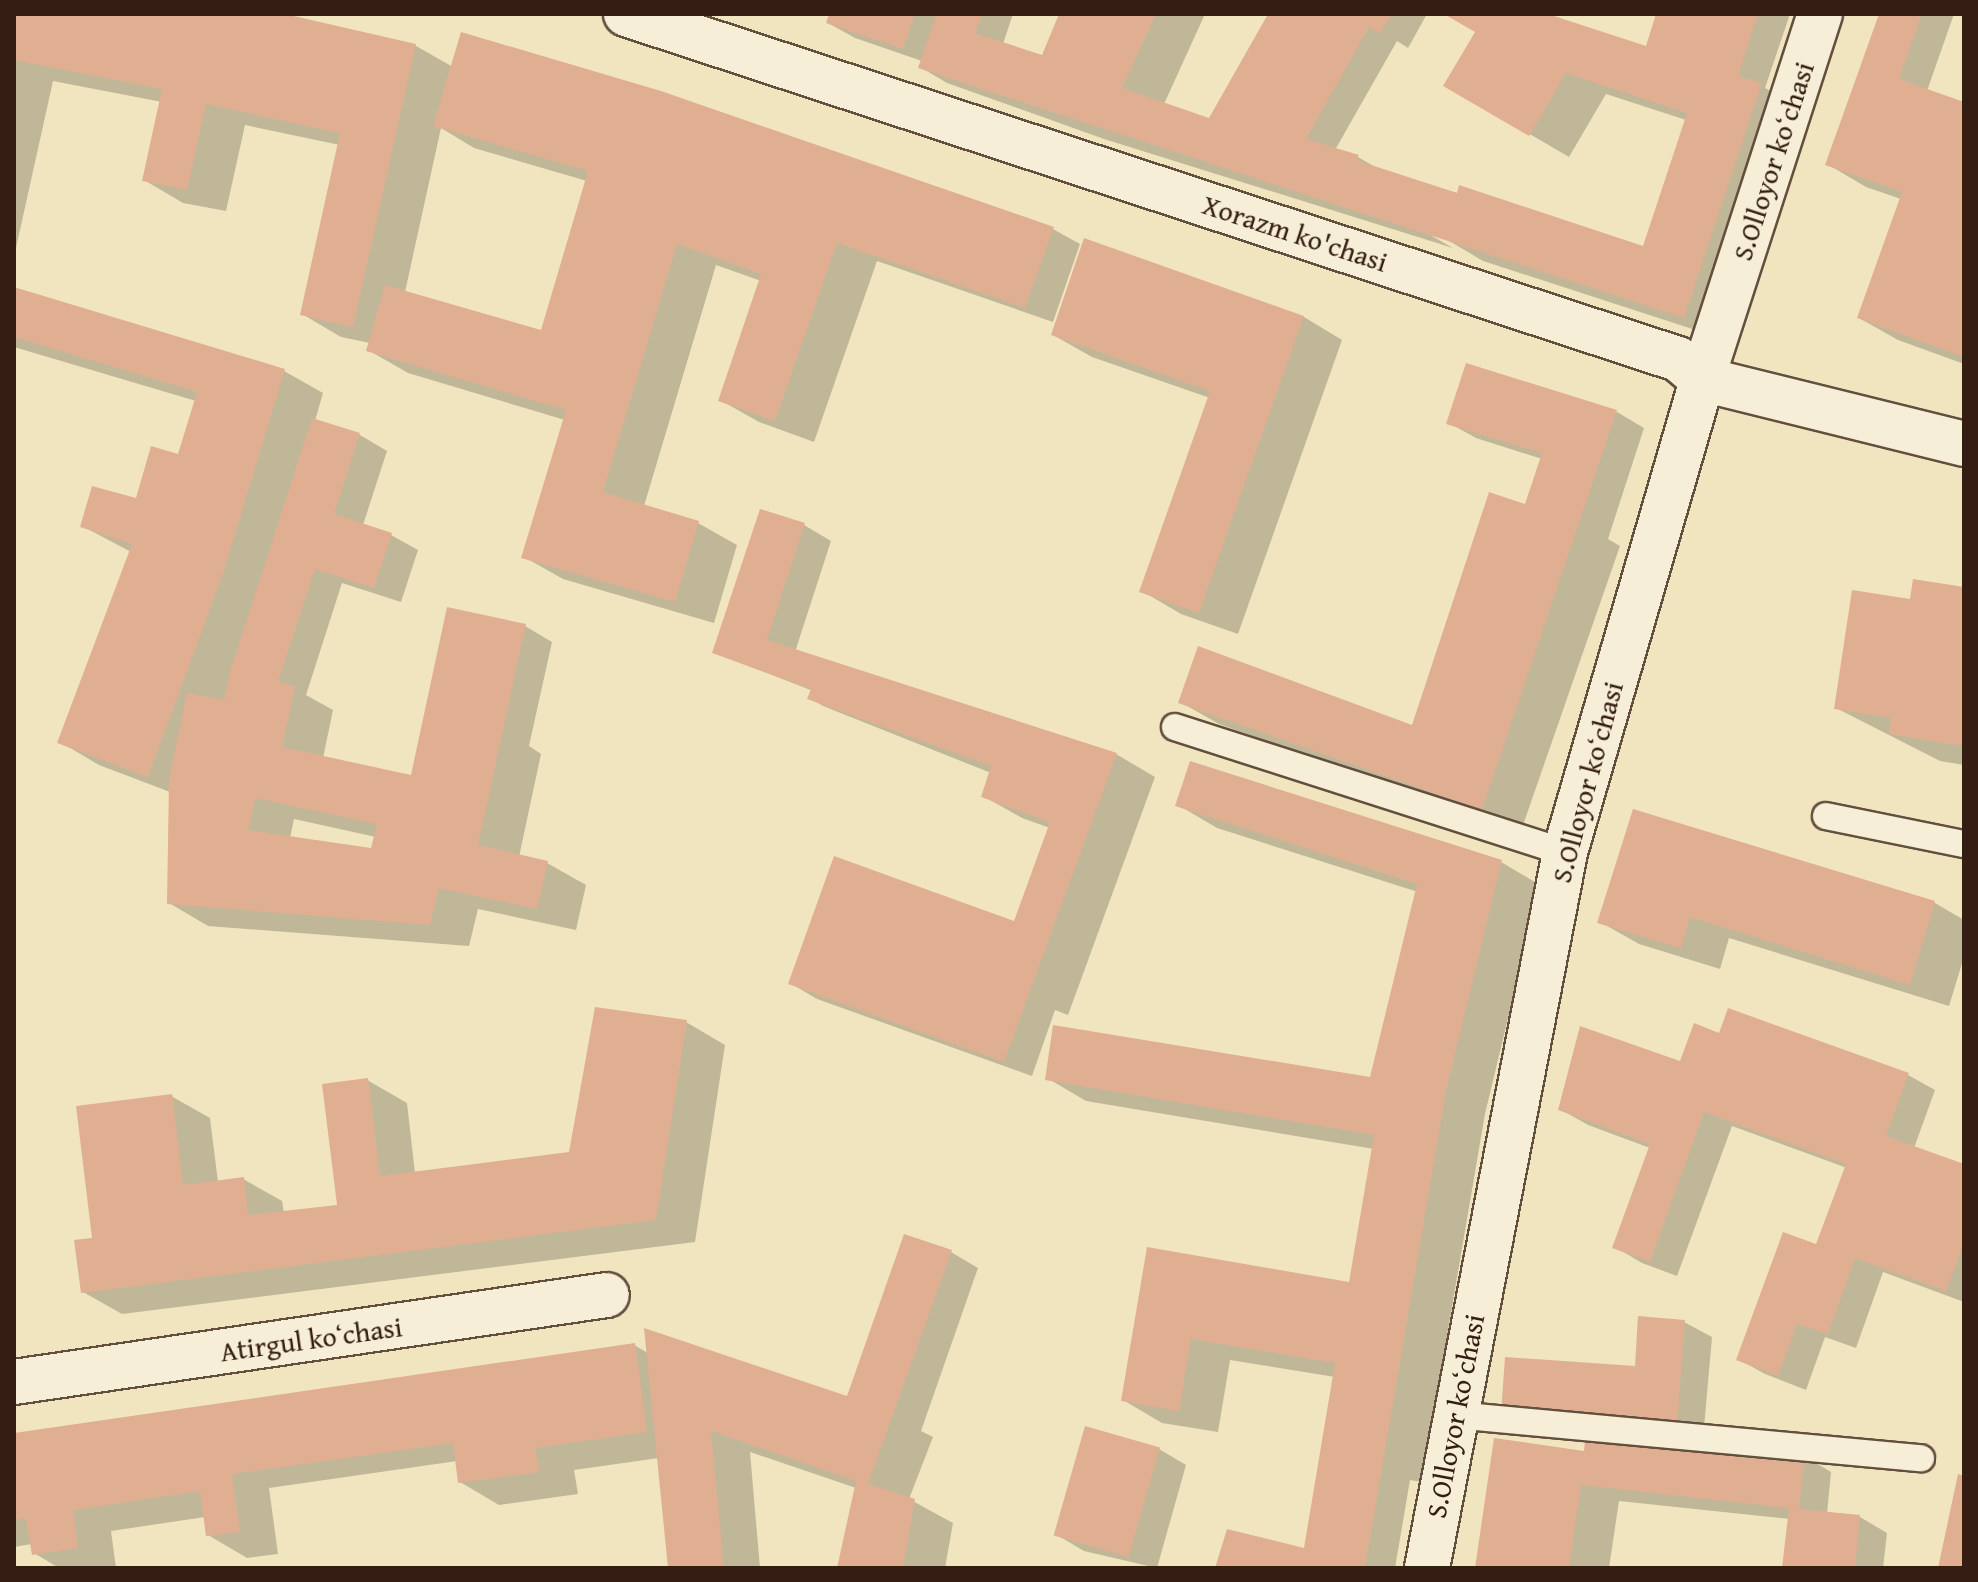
<!DOCTYPE html>
<html>
<head>
<meta charset="utf-8">
<style>
	body { margin:0 }
	#map { position:relative; width:1978px; height:1582px; overflow:hidden; background:#f1e5c0; font-family:"Gentium Book Plus",serif }
	div>[style] { position:absolute }
	.shadow>* { inset:0; background:#0003 }
	.building>* { inset:0; background:#e0af92; transform-origin:0 0 }
	.roads { filter:drop-shadow(2px 0 #634f3e) drop-shadow(-2px 0 #634f3e) drop-shadow(0 2px #634f3e) drop-shadow(0 -2px #634f3e) }
	.service>* { height:26px; margin:-13px; padding:0 13px; transform-origin:13px; border-radius:13px; background:#f6eed6 }
	.minor>* { height:44px; margin:-22px; padding:0 22px; transform-origin:22px; border-radius:22px; background:#f6eed6 }
	span { translate:-50% -50%; white-space:nowrap; text-align:center; line-height:1.15; -webkit-text-stroke:8px #f6eed6; paint-order:stroke }
	.street-label { font-size:28px; color:#341d12 }
	.frame { position:absolute; inset:0; border:16px solid #341d12; pointer-events:none }
</style>
</head>
<body>
<div id="map">
	<div class="shadow">
		<div style="clip-path:polygon(evenodd,14px 14px,276px 14px,416px 46px,453px 67px,1053px 229px,1080px 244px,1053px 322px,877px 261px,814px 442px,759px 422px,720px 400px,761px 281px,716px 265px,644px 506px,698px 523px,737px 545px,714px 623px,563px 579px,524px 557px,565px 420px,408px 373px,368px 350px,370px 343px,341px 337px,302px 314px,340px 145px,245px 125px,226px 211px,183px 203px,144px 180px,162px 102px,53px 81px,14px 257px,14px 14px,441px 128px,474px 148px,587px 181px,542px 333px,405px 292px,441px 128px)"></div>
		<div style="clip-path:polygon(831px 14px,1013px 14px,1003px 44px,1043px 58px,1062px 14px,1205px 14px,1164px 104px,1210px 120px,1270px 14px,1427px 14px,1408px 48px,1397px 41px,1335px 150px,1358px 157px,1382px 171px,1644px 248px,1686px 120px,1606px 94px,1569px 157px,1446px 85px,1478px 31px,1448px 14px,1543px 14px,1647px 48px,1658px 14px,1790px 14px,1765px 88px,1800px 108px,1723px 339px,1483px 261px,1434px 232px,1432px 236px,1453px 248px,1104px 139px,947px 83px,920px 67px,922px 61px,855px 38px,828px 23px)"></div>
		<div style="clip-path:polygon(1881px 14px,1954px 14px,1927px 91px,1964px 104px,1964px 364px,1898px 340px,1859px 318px,1901px 199px,1866px 187px,1827px 164px)"></div>
		<div style="clip-path:polygon(1085px 241px,1304px 317px,1342px 340px,1238px 634px,1181px 614px,1142px 591px,1210px 398px,1092px 357px,1053px 335px)"></div>
		<div style="clip-path:polygon(evenodd,14px 289px,284px 371px,323px 393px,315px 421px,360px 435px,387px 451px,363px 525px,391px 535px,418px 550px,401px 602px,342px 583px,306px 695px,333px 710px,323px 758px,412px 777px,525px 626px,552px 642px,529px 746px,541px 754px,519px 857px,547px 863px,586px 885px,576px 930px,478px 909px,469px 946px,208px 926px,169px 903px,170px 792px,99px 765px,60px 742px,131px 552px,82px 526px,137px 501px,180px 457px,196px 401px,14px 347px,14px 289px,294px 819px,376px 837px,373px 850px,290px 838px,294px 819px)"></div>
		<div style="clip-path:polygon(1468px 366px,1617px 412px,1644px 428px,1608px 539px,1620px 546px,1521px 831px,1219px 724px,1180px 702px,1414px 727px,1527px 506px,1542px 459px,1476px 438px,1449px 423px)"></div>
		<div style="clip-path:polygon(804px 525px,831px 541px,795px 652px,1116px 754px,1155px 777px,1068px 1015px,1055px 1010px,1032px 1076px,817px 999px,790px 983px,1015px 924px,1050px 828px,1022px 818px,983px 796px,991px 773px,823px 706px,810px 698px,813px 691px,714px 652px)"></div>
		<div style="clip-path:polygon(1964px 589px,1964px 765px,1940px 761px,1836px 708px,1912px 601px)"></div>
		<div style="clip-path:polygon(1178px 805px,1501px 862px,1540px 885px,1485px 1114px,1422px 1482px,1410px 1480px,1395px 1568px,1217px 1568px,1305px 1551px,1335px 1377px,1230px 1360px,1218px 1432px,1162px 1423px,1123px 1400px,1148px 1250px,1351px 1284px,1374px 1149px,1086px 1101px,1047px 1078px,1371px 1079px,1418px 892px,1217px 828px)"></div>
		<div style="clip-path:polygon(1634px 812px,1935px 903px,1964px 920px,1964px 957px,1949px 1006px,1729px 938px,1720px 969px,1639px 944px,1600px 922px)"></div>
		<div style="clip-path:polygon(1729px 1010px,1908px 1075px,1935px 1090px,1914px 1148px,1964px 1166px,1964px 1302px,1883px 1272px,1856px 1348px,1825px 1337px,1806px 1390px,1765px 1374px,1738px 1359px,1817px 1247px,1847px 1168px,1732px 1126px,1677px 1276px,1642px 1263px,1615px 1247px,1650px 1148px,1588px 1125px,1560px 1109px,1681px 1064px,1720px 1036px)"></div>
		<div style="clip-path:polygon(686px 1022px,725px 1045px,695px 1242px,122px 1314px,83px 1292px,95px 1240px,171px 1096px,210px 1118px,218px 1182px,243px 1179px,282px 1201px,284px 1213px,339px 1207px,367px 1080px,407px 1103px,415px 1173px,571px 1153px)"></div>
		<div style="clip-path:polygon(951px 1252px,978px 1268px,921px 1431px,933px 1437px,909px 1499px,953px 1523px,945px 1568px,839px 1568px,856px 1488px,750px 1452px,760px 1568px,670px 1568px,659px 1458px,574px 1470px,578px 1494px,499px 1505px,460px 1482px,457px 1461px,269px 1488px,278px 1554px,247px 1558px,208px 1535px,205px 1517px,111px 1531px,116px 1568px,59px 1568px,34px 1553px,32px 1544px,14px 1547px,14px 1435px,634px 1345px,648px 1353px,857px 1402px)"></div>
		<div style="clip-path:polygon(1684px 1322px,1712px 1337px,1703px 1439px,1804px 1456px,1831px 1472px,1827px 1514px,1860px 1517px,1887px 1533px,1883px 1568px,1784px 1568px,1790px 1519px,1619px 1501px,1609px 1568px,1477px 1568px,1583px 1453px,1636px 1369px)"></div>
		<div style="clip-path:polygon(1159px 1449px,1186px 1465px,1157px 1568px,1084px 1551px,1057px 1535px)"></div>
	</div>
	<div class="building">
		<div style="clip-path:polygon(14px 14px,285px 14px,416px 44px,353px 327px,300px 315px,340px 133px,206px 104px,187px 190px,142px 181px,162px 89px,14px 60px)"></div>
		<div style="clip-path:polygon(829px 14px,915px 14px,903px 49px,826px 23px)"></div>
		<div style="clip-path:polygon(937px 14px,982px 14px,975px 33px,1042px 55px,1059px 14px,1156px 14px,1122px 88px,1209px 118px,1268px 14px,1392px 14px,1380px 34px,1369px 27px,1306px 139px,1359px 155px,1356px 160px,1457px 193px,1459px 185px,1643px 246px,1687px 113px,1566px 73px,1529px 136px,1443px 86px,1475px 32px,1444px 14px,1548px 14px,1646px 46px,1656px 14px,1758px 14px,1738px 76px,1762px 83px,1684px 318px,918px 68px)"></div>
		<div style="clip-path:polygon(1879px 14px,1922px 14px,1899px 79px,1964px 102px,1964px 357px,1857px 318px,1902px 192px,1825px 165px)"></div>
		<div style="clip-path:polygon(461px 32px,661px 91px,1054px 227px,1025px 308px,837px 243px,775px 421px,718px 401px,761px 274px,677px 244px,603px 492px,699px 521px,675px 602px,521px 558px,566px 410px,366px 351px,385px 285px,541px 330px,588px 171px,433px 126px)"></div>
		<div style="clip-path:polygon(1084px 238px,1304px 316px,1199px 613px,1139px 592px,1210px 391px,1051px 335px)"></div>
		<div style="clip-path:polygon(14px 287px,285px 369px,224px 571px,148px 777px,57px 743px,132px 544px,80px 527px,92px 486px,136px 498px,151px 446px,178px 454px,197px 392px,14px 337px)"></div>
		<div style="clip-path:polygon(1466px 363px,1617px 410px,1482px 810px,1178px 703px,1198px 646px,1412px 725px,1489px 492px,1525px 504px,1542px 453px,1446px 424px)"></div>
		<div style="clip-path:polygon(evenodd,312px 418px,360px 433px,334px 514px,392px 533px,374px 588px,315px 569px,278px 682px,295px 686px,282px 747px,411px 775px,447px 607px,526px 624px,478px 845px,548px 861px,537px 909px,439px 888px,430px 925px,167px 904px,169px 780px,187px 693px,224px 700px,230px 672px,312px 418px,255px 798px,377px 824px,371px 848px,248px 830px,255px 798px)"></div>
		<div style="clip-path:polygon(760px 509px,805px 523px,767px 640px,1117px 753px,1004px 1062px,788px 984px,834px 856px,1014px 921px,1050px 822px,981px 797px,991px 766px,807px 699px,811px 689px,712px 653px)"></div>
		<div style="clip-path:polygon(1913px 579px,1964px 587px,1964px 746px,1889px 734px,1891px 718px,1834px 709px,1852px 590px,1910px 599px)"></div>
		<div style="clip-path:polygon(1190px 761px,1502px 860px,1446px 1091px,1365px 1568px,1215px 1568px,1227px 1529px,1304px 1548px,1335px 1363px,1191px 1339px,1179px 1411px,1121px 1401px,1147px 1247px,1349px 1282px,1374px 1135px,1045px 1080px,1053px 1025px,1370px 1077px,1417px 884px,1175px 806px)"></div>
		<div style="clip-path:polygon(1633px 809px,1935px 901px,1910px 985px,1690px 917px,1681px 948px,1597px 923px)"></div>
		<div style="clip-path:polygon(595px 1007px,687px 1020px,656px 1220px,81px 1293px,74px 1240px,92px 1238px,76px 1106px,172px 1094px,183px 1185px,244px 1177px,248px 1215px,337px 1205px,322px 1084px,368px 1078px,380px 1176px,569px 1152px)"></div>
		<div style="clip-path:polygon(1728px 1008px,1909px 1073px,1886px 1136px,1964px 1164px,1964px 1243px,1946px 1291px,1855px 1258px,1828px 1334px,1797px 1324px,1778px 1376px,1736px 1360px,1783px 1232px,1816px 1244px,1846px 1164px,1704px 1112px,1650px 1262px,1612px 1248px,1650px 1144px,1558px 1110px,1580px 1026px,1680px 1061px,1694px 1023px,1719px 1033px)"></div>
		<div style="clip-path:polygon(904px 1234px,952px 1250px,868px 1484px,915px 1499px,903px 1568px,837px 1568px,856px 1481px,711px 1431px,724px 1568px,668px 1568px,644px 1328px,847px 1396px)"></div>
		<div style="clip-path:polygon(1638px 1316px,1685px 1320px,1677px 1425px,1501px 1413px,1505px 1357px,1635px 1366px)"></div>
		<div style="clip-path:polygon(635px 1343px,647px 1432px,535px 1448px,540px 1472px,458px 1483px,453px 1443px,232px 1474px,240px 1532px,206px 1536px,200px 1491px,73px 1510px,78px 1548px,32px 1555px,26px 1518px,14px 1520px,14px 1433px)"></div>
		<div style="left:1085px;top:1426px;width:78px;height:114px;rotate:16deg"></div>
		<div style="clip-path:polygon(1586px 1431px,1805px 1454px,1799px 1509px,1860px 1515px,1855px 1568px,1782px 1568px,1789px 1508px,1581px 1485px,1569px 1568px,1475px 1568px,1494px 1438px,1584px 1451px)"></div>
		<div style="clip-path:polygon(1958px 1474px,1964px 1476px,1964px 1568px,1938px 1568px)"></div>
	</div>
	<div class="roads">
		<div class="service">
			<div style="left:1175px;top:727px;width:410px;rotate:17.8deg"></div>
			<div style="left:1826px;top:816px;width:141px;rotate:11.5deg"></div>
			<div style="left:1454px;top:1415px;width:469px;rotate:5.3deg"></div>
		</div>
		<div class="minor">
			<div style="left:626px;top:14px;width:1107px;rotate:18.16deg"></div>
			<div style="left:1678px;top:359px;width:31px;rotate:40deg"></div>
			<div style="left:1702px;top:379px;width:270px;rotate:13.9deg"></div>
			<div style="left:14px;top:1382px;width:599px;rotate:-8.35deg"></div>
			<div style="left:1427px;top:1568px;width:729px;rotate:-79.09deg"></div>
			<div style="left:1565px;top:852px;width:492px;rotate:-73.8deg"></div>
			<div style="left:1702px;top:379px;width:384px;rotate:-72.1deg"></div>
		</div>
	</div>
	<div class="street-label">
		<span style="left:1773px;top:161px;rotate:-72deg">S.Olloyor koʻchasi</span>
		<span style="left:1295px;top:233px;rotate:18deg">Xorazm ko'chasi</span>
		<span style="left:1587px;top:782px;rotate:-75deg">S.Olloyor koʻchasi</span>
		<span style="left:311px;top:1339px;rotate:-8deg">Atirgul koʻchasi</span>
		<span style="left:1455px;top:1416px;rotate:-79deg">S.Olloyor koʻchasi</span>
	</div>
	<div class="frame"></div>
</div>
</body>
</html>
